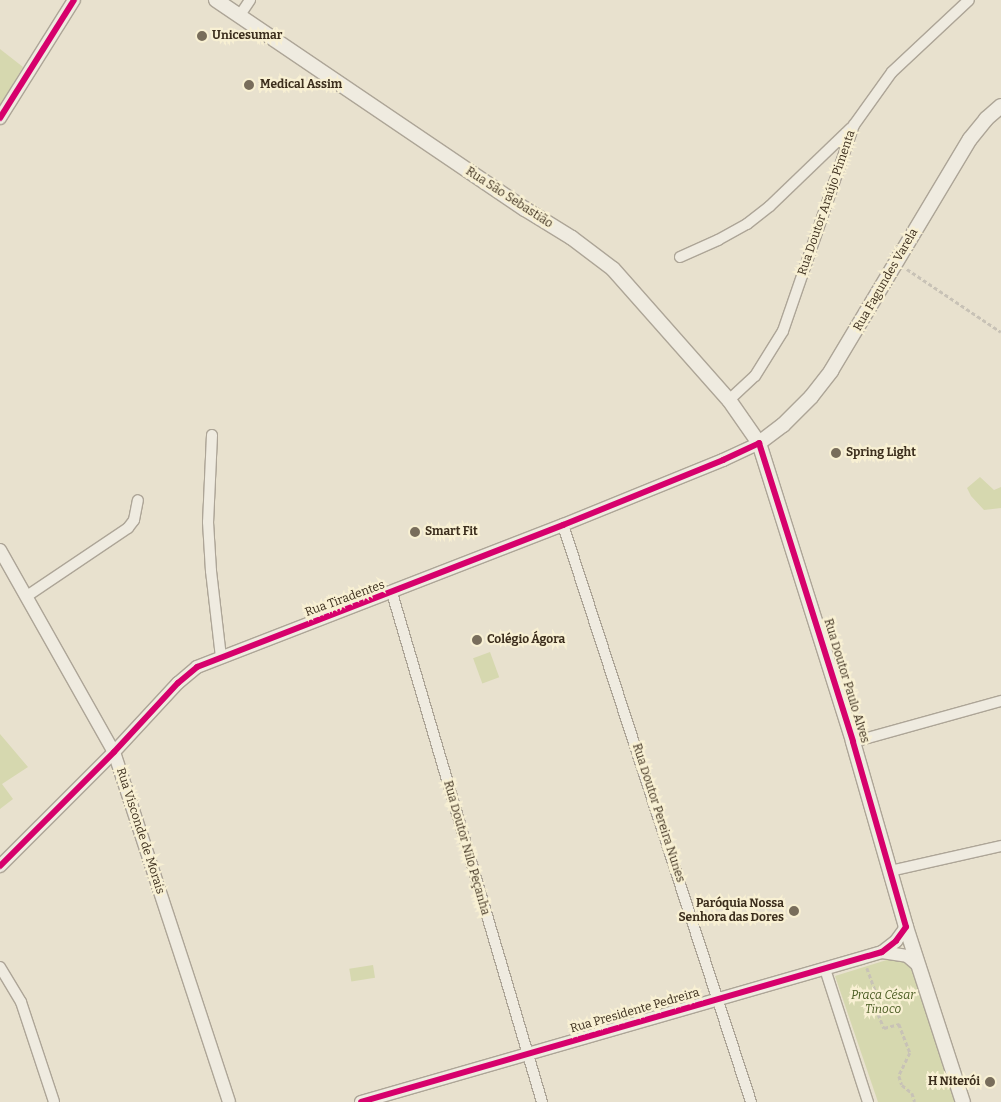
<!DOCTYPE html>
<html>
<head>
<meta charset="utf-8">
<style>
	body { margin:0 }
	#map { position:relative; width:1001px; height:1102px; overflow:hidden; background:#e8e1ce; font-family:Bitter,serif }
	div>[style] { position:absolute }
	.green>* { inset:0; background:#d6d8af; transform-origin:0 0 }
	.path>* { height:2.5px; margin-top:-1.25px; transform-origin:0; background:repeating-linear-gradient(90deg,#c8c2b6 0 4px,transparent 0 6.5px) }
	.roads { filter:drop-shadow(1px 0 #ada597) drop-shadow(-1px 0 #ada597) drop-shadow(0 1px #ada597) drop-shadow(0 -1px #ada597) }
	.minor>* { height:10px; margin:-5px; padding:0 5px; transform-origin:5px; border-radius:5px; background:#efebe0 }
	.tertiary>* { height:12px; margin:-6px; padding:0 6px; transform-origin:6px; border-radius:6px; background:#efebe0 }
	.secondary>* { height:14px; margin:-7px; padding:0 7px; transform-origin:7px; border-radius:7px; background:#efebe0 }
	.cycleway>* { height:6px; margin:-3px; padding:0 3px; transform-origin:3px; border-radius:3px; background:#d6006c }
	.dots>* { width:14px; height:14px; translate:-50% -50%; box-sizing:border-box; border:2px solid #f8f0d3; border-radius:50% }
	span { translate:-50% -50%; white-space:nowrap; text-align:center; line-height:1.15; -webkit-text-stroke:4.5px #f8f0d3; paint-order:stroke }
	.poi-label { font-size:12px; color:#3c2e1d; font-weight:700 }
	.left { translate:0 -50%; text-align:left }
	.right { translate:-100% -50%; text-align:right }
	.street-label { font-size:12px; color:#3c2e1d }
	.park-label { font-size:12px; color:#495b22; font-style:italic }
</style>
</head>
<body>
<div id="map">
	<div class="green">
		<div style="clip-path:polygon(0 49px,23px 67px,0 106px)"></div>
		<div style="clip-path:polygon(980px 477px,994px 490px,1001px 487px,1001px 508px,984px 510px,971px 496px,967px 488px)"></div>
		<div style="left:490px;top:652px;width:27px;height:18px;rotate:70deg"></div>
		<div style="clip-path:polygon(0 734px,28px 767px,2px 784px,13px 799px,0 809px)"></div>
		<div style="clip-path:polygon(890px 959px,903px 959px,912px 970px,955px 1102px,878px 1102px,835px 976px)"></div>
		<div style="left:373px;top:965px;width:13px;height:24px;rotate:81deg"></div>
	</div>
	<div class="path">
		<div style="left:907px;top:269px;width:113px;rotate:33.8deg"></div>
		<div style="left:867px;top:968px;width:29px;rotate:70deg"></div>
		<div style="left:877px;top:995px;width:6px;rotate:171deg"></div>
		<div style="left:871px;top:996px;width:35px;rotate:68deg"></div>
		<div style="left:884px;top:1028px;width:16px;rotate:-15deg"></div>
		<div style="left:899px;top:1024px;width:31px;rotate:69deg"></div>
		<div style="left:910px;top:1053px;width:25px;rotate:116deg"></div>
		<div style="left:899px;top:1076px;width:9px;rotate:72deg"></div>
		<div style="left:902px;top:1085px;width:13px;rotate:39deg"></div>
		<div style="left:912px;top:1093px;width:9px;rotate:72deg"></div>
	</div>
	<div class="roads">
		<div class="minor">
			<div style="left:240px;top:15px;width:18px;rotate:-56deg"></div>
			<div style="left:680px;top:257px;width:42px;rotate:-24.1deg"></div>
			<div style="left:718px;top:240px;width:33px;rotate:-29deg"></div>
			<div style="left:747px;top:224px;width:29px;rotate:-38deg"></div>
			<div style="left:770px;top:206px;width:112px;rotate:-43.9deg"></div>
			<div style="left:729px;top:400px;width:35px;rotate:-43deg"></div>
			<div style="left:755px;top:376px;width:53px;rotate:-58.1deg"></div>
			<div style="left:783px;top:331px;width:218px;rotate:-71deg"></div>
			<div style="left:854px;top:125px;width:65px;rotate:-54.4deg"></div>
			<div style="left:892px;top:72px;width:105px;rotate:-43.1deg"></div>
			<div style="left:212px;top:435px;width:87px;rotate:92.6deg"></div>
			<div style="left:208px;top:522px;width:49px;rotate:86.5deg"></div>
			<div style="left:211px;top:571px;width:87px;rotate:83.4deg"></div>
			<div style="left:563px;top:525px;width:607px;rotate:71.95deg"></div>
			<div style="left:392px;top:593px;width:531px;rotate:73.58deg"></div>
			<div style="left:27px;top:596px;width:122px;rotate:-34deg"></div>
			<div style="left:128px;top:528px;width:10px;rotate:-53deg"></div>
			<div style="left:134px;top:520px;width:20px;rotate:-79deg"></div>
			<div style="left:853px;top:742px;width:154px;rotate:-15.5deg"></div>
			<div style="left:890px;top:871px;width:114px;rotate:-12.7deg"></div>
			<div style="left:0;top:967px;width:41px;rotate:59deg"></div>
			<div style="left:21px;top:1002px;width:105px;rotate:71.7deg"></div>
			<div style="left:825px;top:969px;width:140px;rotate:72.1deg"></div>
		</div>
		<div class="tertiary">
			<div style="left:0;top:118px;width:139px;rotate:-57.9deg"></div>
			<div style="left:0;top:550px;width:232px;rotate:60.6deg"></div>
			<div style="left:114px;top:752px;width:368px;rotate:71.8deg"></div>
			<div style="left:0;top:866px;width:161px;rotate:-45deg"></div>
			<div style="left:114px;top:752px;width:94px;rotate:-47.2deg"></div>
			<div style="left:178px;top:683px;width:25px;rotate:-40deg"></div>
			<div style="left:197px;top:667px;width:393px;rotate:-21.2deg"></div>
			<div style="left:563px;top:525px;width:173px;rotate:-22.1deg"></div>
			<div style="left:723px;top:460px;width:40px;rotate:-25deg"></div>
			<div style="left:882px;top:952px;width:25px;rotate:9deg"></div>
			<div style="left:907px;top:956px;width:16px;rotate:40deg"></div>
			<div style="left:361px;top:1102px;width:542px;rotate:-16.06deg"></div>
			<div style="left:882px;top:952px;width:18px;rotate:-38deg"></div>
			<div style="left:896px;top:941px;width:17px;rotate:-54deg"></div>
		</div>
		<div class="secondary">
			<div style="left:216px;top:0;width:373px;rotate:34.1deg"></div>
			<div style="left:525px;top:209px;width:55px;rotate:31.7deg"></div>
			<div style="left:572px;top:238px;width:51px;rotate:37.1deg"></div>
			<div style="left:613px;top:269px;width:175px;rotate:48.5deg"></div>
			<div style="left:729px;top:400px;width:52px;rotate:55.1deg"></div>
			<div style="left:759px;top:443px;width:313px;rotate:72.5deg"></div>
			<div style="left:853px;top:742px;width:192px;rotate:74deg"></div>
			<div style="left:906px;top:927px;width:184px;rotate:72deg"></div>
			<div style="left:759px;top:443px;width:30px;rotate:-37deg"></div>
			<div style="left:783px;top:425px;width:40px;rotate:-45deg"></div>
			<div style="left:811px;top:397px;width:33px;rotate:-52deg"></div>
			<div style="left:831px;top:371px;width:270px;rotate:-59.1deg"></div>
			<div style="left:970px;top:139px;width:26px;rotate:-51deg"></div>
			<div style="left:986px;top:119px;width:20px;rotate:-41deg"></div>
		</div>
	</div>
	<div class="cycleway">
		<div style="left:0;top:118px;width:139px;rotate:-57.9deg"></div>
		<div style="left:0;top:866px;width:161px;rotate:-45deg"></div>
		<div style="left:114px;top:752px;width:94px;rotate:-47.2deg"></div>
		<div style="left:178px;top:683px;width:25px;rotate:-40deg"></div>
		<div style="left:197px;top:667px;width:393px;rotate:-21.2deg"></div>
		<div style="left:563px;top:525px;width:173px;rotate:-22.1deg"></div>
		<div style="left:723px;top:460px;width:40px;rotate:-25deg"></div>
		<div style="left:759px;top:443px;width:313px;rotate:72.5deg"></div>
		<div style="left:853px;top:742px;width:192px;rotate:74deg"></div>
		<div style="left:906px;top:927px;width:17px;rotate:126deg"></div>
		<div style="left:896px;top:941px;width:18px;rotate:142deg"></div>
		<div style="left:882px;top:952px;width:542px;rotate:163.94deg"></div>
	</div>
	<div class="dots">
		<div style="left:202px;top:36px;background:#786d5b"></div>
		<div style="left:249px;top:85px;background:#786d5b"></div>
		<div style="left:836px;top:453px;background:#786d5b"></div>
		<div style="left:415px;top:532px;background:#786d5b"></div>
		<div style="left:477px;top:640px;background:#786d5b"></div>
		<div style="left:794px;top:911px;background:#786d5b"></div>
		<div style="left:990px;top:1082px;background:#786d5b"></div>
	</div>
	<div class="poi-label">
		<span class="left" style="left:212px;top:36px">Unicesumar</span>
		<span class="left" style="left:260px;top:85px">Medical Assim</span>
		<span class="left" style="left:846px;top:453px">Spring Light</span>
		<span class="left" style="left:425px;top:532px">Smart Fit</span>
		<span class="left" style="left:487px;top:640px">Colégio Ágora</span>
		<span class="right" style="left:784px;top:911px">Paróquia Nossa<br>Senhora das Dores</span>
		<span class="right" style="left:980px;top:1082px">H Niterói</span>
	</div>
	<div class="street-label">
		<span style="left:509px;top:198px;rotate:33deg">Rua São Sebastião</span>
		<span style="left:827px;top:203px;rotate:-71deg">Rua Doutor Araújo Pimenta</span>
		<span style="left:886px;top:280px;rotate:-60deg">Rua Fagundes Varela</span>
		<span style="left:345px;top:599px;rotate:-20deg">Rua Tiradentes</span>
		<span style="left:846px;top:681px;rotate:73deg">Rua Doutor Paulo Alves</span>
		<span style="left:658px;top:813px;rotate:72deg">Rua Doutor Pereira Nunes</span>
		<span style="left:140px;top:831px;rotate:72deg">Rua Visconde de Morais</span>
		<span style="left:466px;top:848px;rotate:74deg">Rua Doutor Nilo Peçanha</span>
		<span style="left:635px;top:1011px;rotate:-16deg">Rua Presidente Pedreira</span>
	</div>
	<div class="park-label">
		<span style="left:883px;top:1003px">Praça César<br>Tinoco</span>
	</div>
</div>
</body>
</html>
